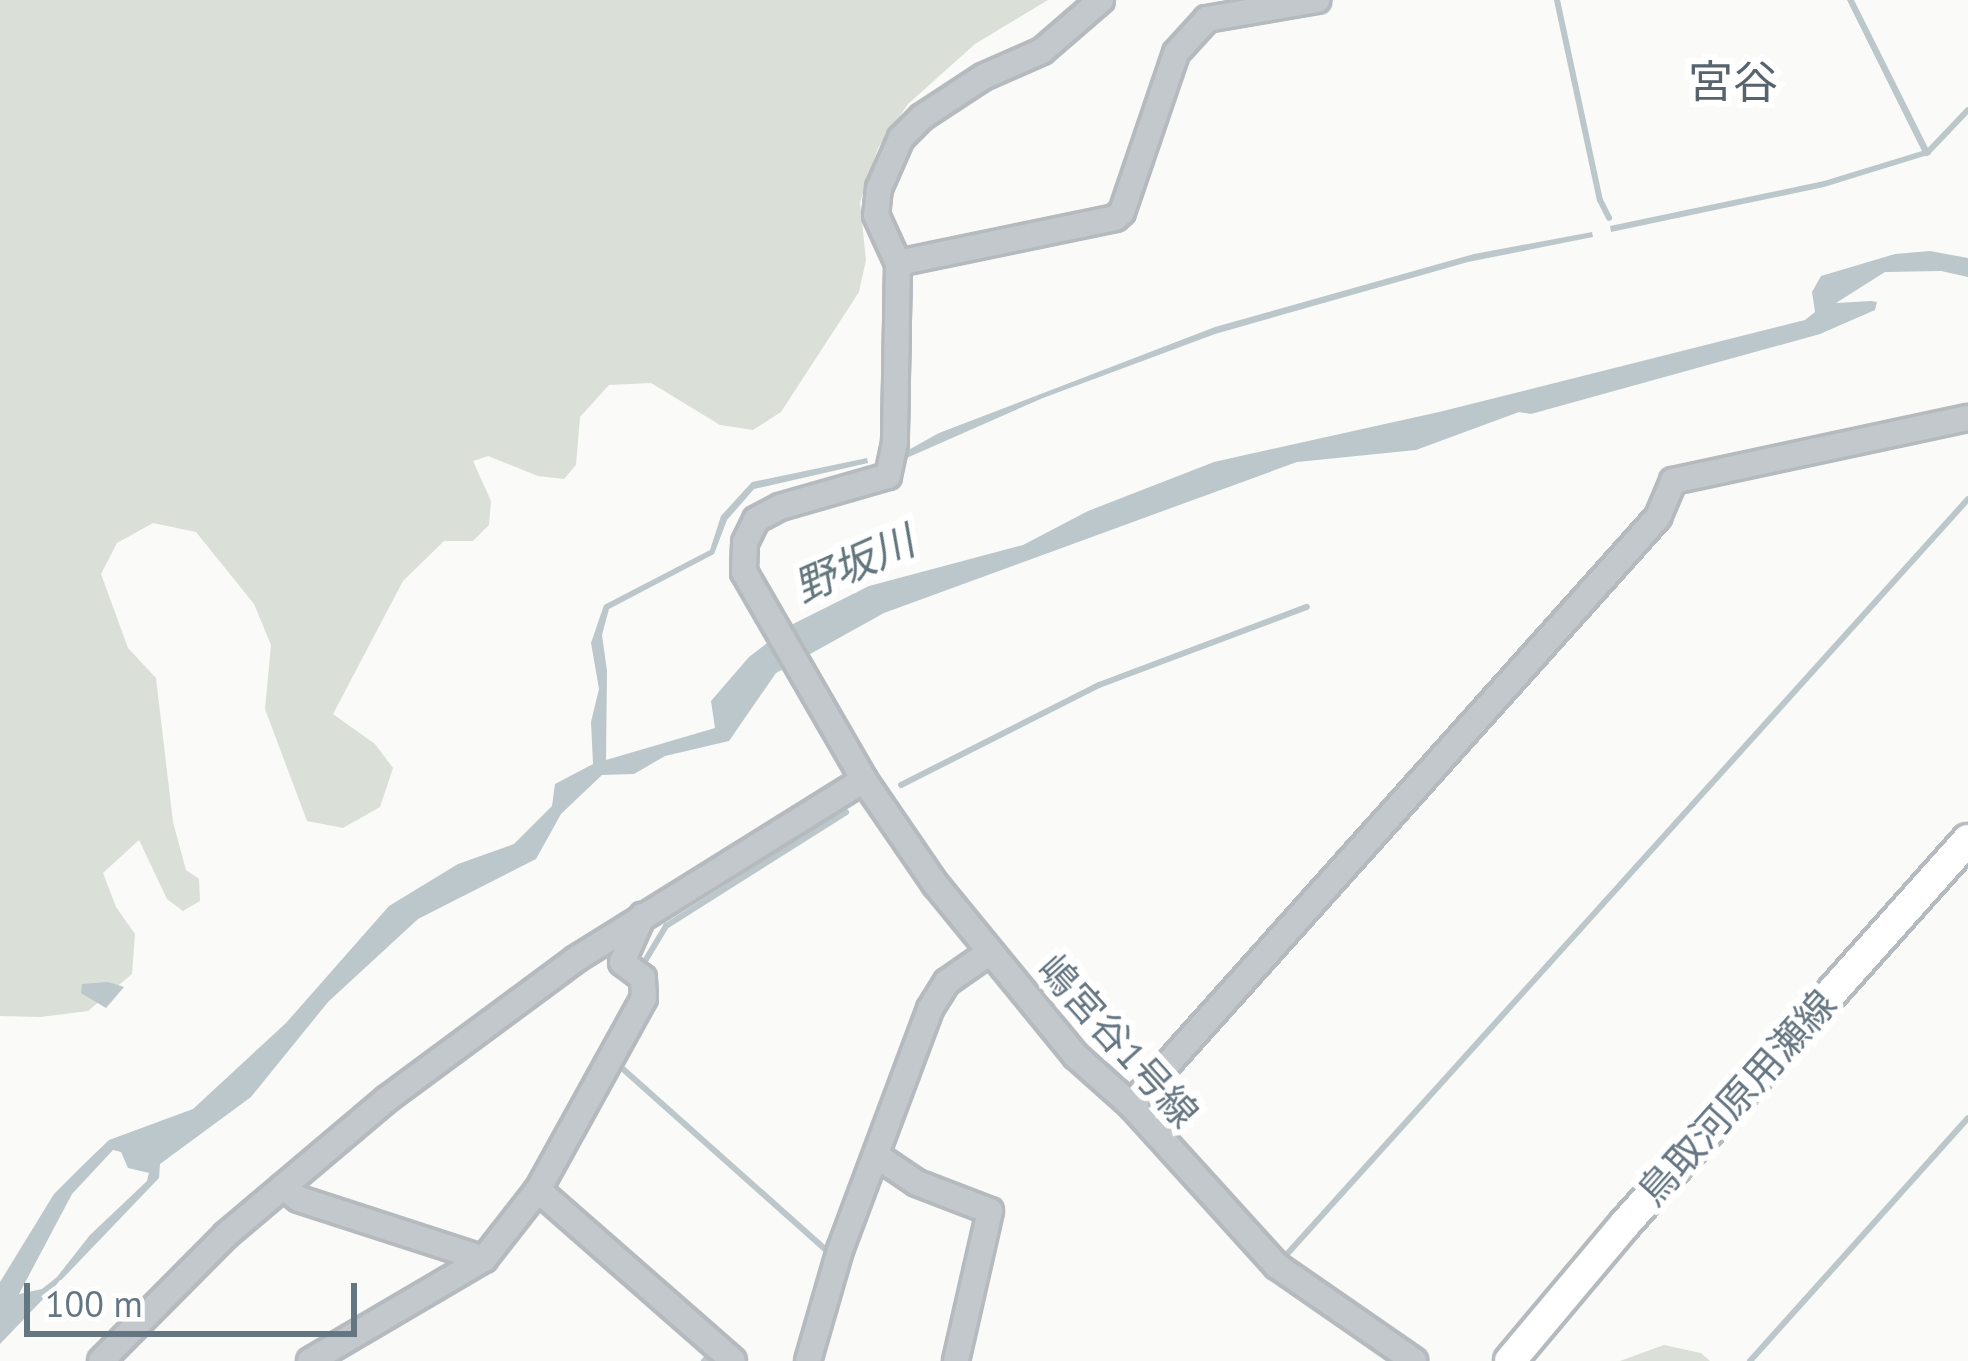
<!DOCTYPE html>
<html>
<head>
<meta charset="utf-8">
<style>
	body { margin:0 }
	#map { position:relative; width:1968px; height:1361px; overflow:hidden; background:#fafaf8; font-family:"PT Sans","Noto Sans JP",sans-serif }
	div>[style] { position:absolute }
	.green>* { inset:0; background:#dadfd7 }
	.water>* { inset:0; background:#bbc7cb }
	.stream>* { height:6px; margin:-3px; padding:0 3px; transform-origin:3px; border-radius:3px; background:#bbc7cb }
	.roads { filter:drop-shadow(3px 0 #b5babe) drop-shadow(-3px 0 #b5babe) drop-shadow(0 3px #b5babe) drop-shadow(0 -3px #b5babe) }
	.minor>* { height:24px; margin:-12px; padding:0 12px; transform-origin:12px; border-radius:12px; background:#c3c8cc }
	.major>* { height:30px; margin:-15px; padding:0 15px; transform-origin:15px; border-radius:15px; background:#fff }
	span { translate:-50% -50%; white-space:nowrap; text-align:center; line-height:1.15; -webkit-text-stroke:12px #fff; paint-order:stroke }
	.street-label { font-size:39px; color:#657683 }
	.water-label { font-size:42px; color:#60757c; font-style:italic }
	.quarter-label { font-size:45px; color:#57646e }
	.scale { position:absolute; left:24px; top:1283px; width:333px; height:54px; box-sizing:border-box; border:6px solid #657683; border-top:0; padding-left:15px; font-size:36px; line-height:42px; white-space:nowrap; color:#657683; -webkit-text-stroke:9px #fff; paint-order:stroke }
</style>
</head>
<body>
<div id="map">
	<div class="green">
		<div style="clip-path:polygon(0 0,1048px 0,975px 44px,908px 104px,878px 148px,860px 202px,866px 260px,859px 292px,781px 412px,753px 430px,720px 425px,651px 383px,609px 385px,580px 417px,576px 465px,564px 479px,538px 476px,488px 456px,473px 461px,491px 501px,489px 525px,473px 541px,444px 541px,403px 581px,333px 714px,375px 744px,393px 768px,380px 807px,343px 828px,307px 821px,265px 709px,271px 645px,254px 604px,196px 532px,153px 523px,117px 543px,101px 574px,128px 648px,156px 678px,173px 822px,186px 870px,199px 879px,200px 901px,183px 911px,167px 899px,139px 840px,103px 873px,116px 907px,135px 934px,132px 974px,88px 1011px,40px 1017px,0 1016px)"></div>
		<div style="clip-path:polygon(1664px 1345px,1701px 1353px,1710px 1361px,1620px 1361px)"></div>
	</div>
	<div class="water">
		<div style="clip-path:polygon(1847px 0,1854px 0,1931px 154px,1824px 187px,1611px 232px,1610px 226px,1824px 181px,1922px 151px)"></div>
		<div style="clip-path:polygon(1592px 232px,1593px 237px,1468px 262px,1215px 334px,1043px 398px,902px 460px,903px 453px,939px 433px,1215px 327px,1474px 254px)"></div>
		<div style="clip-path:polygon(evenodd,1930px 251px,1968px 258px,1968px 277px,1941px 271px,1885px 272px,1836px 303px,1871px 301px,1877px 302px,1875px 310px,1820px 334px,1531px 414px,1519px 412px,1416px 450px,1297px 462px,884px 613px,776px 673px,729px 741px,665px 756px,634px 774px,602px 775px,561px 814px,536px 859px,418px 919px,328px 1002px,251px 1097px,160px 1164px,159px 1178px,0 1344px,0 1282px,54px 1194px,83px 1165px,109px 1140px,193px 1109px,286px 1023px,389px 906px,458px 864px,514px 844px,552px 806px,555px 784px,593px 764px,591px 722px,599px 689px,591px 643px,604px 605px,710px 550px,721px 516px,752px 482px,867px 458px,868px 463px,754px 489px,727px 520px,714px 554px,609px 609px,602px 635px,607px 671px,606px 760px,715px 728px,711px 701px,749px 657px,789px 626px,869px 586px,1023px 545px,1088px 511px,1214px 462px,1439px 412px,1805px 320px,1815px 312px,1812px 292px,1821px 276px,1895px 254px,1930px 251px,113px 1150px,121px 1152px,128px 1168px,149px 1173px,147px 1181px,90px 1235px,57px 1277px,42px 1289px,19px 1294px,72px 1194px,113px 1150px)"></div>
		<div style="clip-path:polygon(108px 982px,124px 987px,106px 1008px,81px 993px,82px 984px)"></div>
	</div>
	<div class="stream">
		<div style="left:1557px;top:0;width:205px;rotate:77.9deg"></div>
		<div style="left:1600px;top:200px;width:20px;rotate:63deg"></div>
		<div style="left:1927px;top:153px;width:59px;rotate:-46.4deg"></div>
		<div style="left:901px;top:785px;width:222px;rotate:-26.8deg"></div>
		<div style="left:1099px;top:685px;width:222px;rotate:-20.6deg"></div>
		<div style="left:642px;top:966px;width:47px;rotate:-59deg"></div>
		<div style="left:666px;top:926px;width:213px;rotate:-32.3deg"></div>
		<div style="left:614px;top:1061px;width:284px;rotate:41.7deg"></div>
		<div style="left:555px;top:1135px;width:95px;rotate:-61deg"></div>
		<div style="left:1288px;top:1253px;width:1015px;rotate:-47.95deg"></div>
		<div style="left:704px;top:1361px;width:6px;rotate:-45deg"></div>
		<div style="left:708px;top:1357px;width:6px;rotate:39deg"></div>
		<div style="left:1750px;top:1361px;width:326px;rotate:-48.1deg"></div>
	</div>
	<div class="roads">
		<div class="minor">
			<div style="left:1101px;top:0;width:78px;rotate:139.2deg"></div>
			<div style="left:1042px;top:51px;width:64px;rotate:156.2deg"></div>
			<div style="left:983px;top:77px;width:73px;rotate:146.7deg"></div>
			<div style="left:922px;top:117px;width:30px;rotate:135deg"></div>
			<div style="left:901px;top:138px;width:55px;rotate:113.7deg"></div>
			<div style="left:879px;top:188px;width:27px;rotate:96deg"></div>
			<div style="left:876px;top:215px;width:53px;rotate:65.4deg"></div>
			<div style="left:898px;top:263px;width:180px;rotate:91deg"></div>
			<div style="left:895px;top:443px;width:34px;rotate:102deg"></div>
			<div style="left:888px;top:476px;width:112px;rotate:164deg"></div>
			<div style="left:780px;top:507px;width:27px;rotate:152deg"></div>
			<div style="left:756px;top:520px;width:25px;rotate:116deg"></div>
			<div style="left:745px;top:543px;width:29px;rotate:92deg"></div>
			<div style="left:744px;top:572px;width:240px;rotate:60deg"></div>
			<div style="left:864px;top:780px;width:127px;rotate:55.6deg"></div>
			<div style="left:936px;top:885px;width:221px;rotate:50.7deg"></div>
			<div style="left:1076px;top:1056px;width:74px;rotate:41.7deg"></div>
			<div style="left:1131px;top:1105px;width:217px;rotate:47.8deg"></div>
			<div style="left:1277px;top:1266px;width:167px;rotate:34.7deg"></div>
			<div style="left:898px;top:263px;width:222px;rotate:-11.7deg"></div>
			<div style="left:1115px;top:218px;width:9px;rotate:-41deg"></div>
			<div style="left:1122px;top:212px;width:168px;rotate:-71.2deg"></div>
			<div style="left:1176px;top:53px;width:46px;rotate:-47.6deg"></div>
			<div style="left:1207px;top:19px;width:112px;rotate:-9.8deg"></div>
			<div style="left:1131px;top:1105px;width:790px;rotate:-48.13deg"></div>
			<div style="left:1658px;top:517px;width:39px;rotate:-67deg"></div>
			<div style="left:1673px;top:481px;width:302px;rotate:-12.1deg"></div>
			<div style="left:877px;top:1156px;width:48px;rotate:34deg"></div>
			<div style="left:917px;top:1183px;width:78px;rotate:21deg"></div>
			<div style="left:990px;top:1211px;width:154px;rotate:102.8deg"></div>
			<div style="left:283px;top:1187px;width:20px;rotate:37deg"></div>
			<div style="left:299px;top:1199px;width:194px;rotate:18deg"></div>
			<div style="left:538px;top:1190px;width:259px;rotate:41.2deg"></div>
			<div style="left:101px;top:1361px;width:177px;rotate:-45.2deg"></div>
			<div style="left:226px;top:1235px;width:211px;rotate:-40.2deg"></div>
			<div style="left:387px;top:1099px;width:235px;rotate:-36.5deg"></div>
			<div style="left:576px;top:959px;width:339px;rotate:-31.9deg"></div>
			<div style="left:310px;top:1361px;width:202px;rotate:-30.4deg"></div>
			<div style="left:484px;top:1259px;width:88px;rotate:-52deg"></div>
			<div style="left:538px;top:1190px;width:219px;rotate:-61.1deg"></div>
			<div style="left:644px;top:998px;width:20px;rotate:-93deg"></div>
			<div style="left:643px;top:978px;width:26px;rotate:-143deg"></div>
			<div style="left:622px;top:962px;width:51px;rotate:-65.9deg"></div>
			<div style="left:808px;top:1361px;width:116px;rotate:-73.9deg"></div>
			<div style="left:840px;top:1250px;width:257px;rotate:-69.5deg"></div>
			<div style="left:930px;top:1009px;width:32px;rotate:-58deg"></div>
			<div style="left:947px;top:982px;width:52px;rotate:-34.9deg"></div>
		</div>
		<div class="major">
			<div style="left:1510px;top:1361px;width:179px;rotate:-50deg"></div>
			<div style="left:1625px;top:1224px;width:515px;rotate:-48.23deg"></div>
		</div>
	</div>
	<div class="street-label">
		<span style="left:1118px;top:1041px;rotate:48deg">嶋宮谷1号線</span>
		<span style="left:1737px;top:1098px;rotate:-48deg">鳥取河原用瀬線</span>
	</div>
	<div class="water-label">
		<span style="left:854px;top:564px;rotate:-24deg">野坂川</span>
	</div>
	<div class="quarter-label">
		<span style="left:1733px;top:82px">宮谷</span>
	</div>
	<div class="scale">100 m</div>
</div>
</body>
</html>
